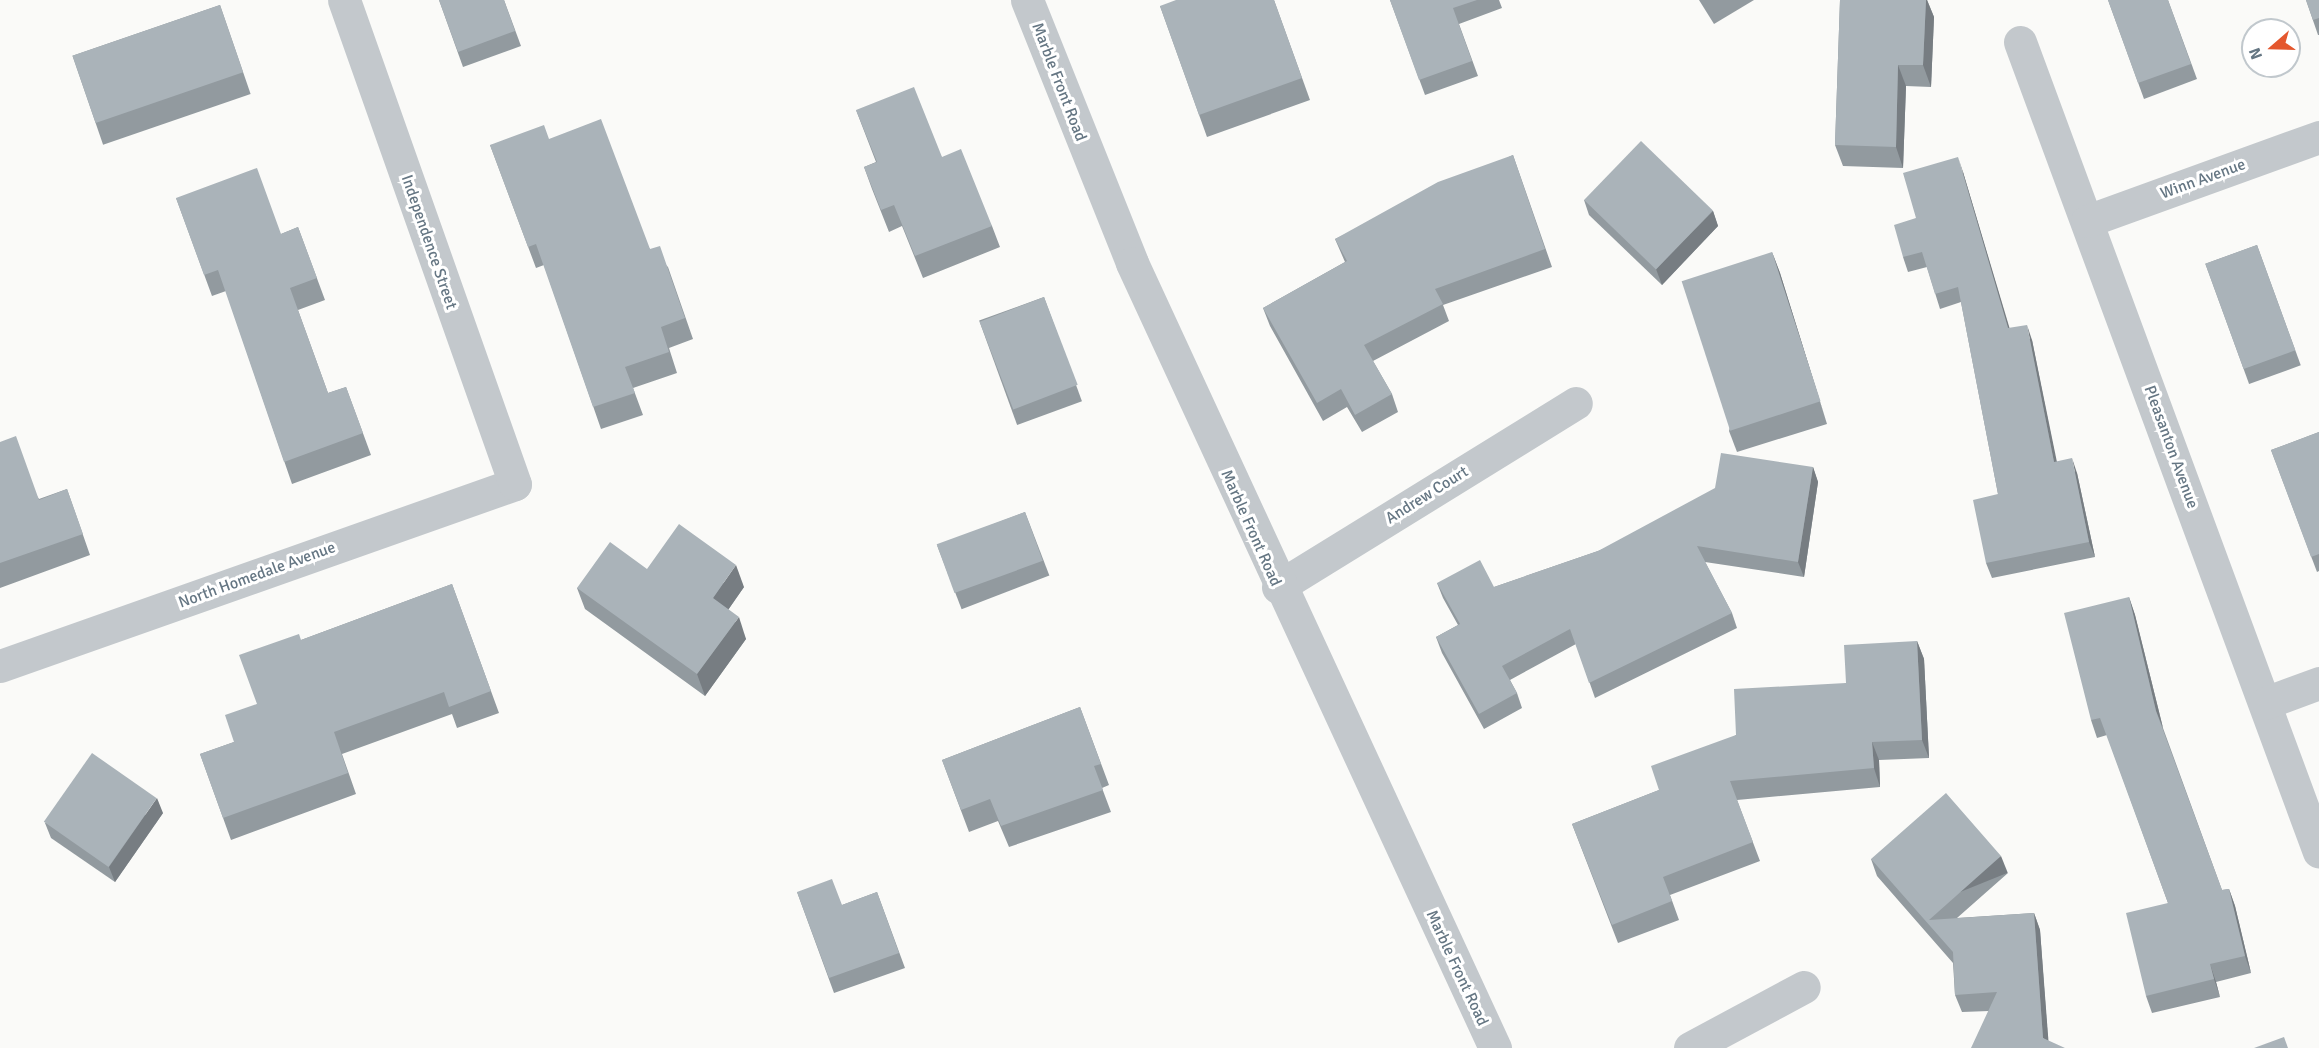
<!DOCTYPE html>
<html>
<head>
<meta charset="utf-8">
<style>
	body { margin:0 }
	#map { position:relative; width:2319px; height:1048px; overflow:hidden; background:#fafaf8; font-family:Signika,sans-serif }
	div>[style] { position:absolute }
	.minor>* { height:33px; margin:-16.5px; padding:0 16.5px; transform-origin:16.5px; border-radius:16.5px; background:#c3c8cc }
	.tertiary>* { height:33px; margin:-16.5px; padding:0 16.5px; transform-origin:16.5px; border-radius:16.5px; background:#c3c8cc }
	.wall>* { inset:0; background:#929a9f; transform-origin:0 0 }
	.shaded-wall>* { inset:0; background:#777d82; transform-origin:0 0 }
	.building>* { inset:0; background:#aab3b9; transform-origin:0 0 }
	span { translate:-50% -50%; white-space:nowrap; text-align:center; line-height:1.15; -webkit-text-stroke:6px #fff; paint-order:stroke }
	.street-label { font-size:16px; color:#657683 }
	.north { position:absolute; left:2241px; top:18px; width:60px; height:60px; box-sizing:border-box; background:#fff; border:2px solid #c1c8cd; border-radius:50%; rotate:250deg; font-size:16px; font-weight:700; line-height:24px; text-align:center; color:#657683 }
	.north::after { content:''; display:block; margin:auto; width:21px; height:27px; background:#e4572e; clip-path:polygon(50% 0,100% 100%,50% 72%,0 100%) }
</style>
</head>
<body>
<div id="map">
	<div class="minor">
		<div style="left:2020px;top:42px;width:863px;rotate:69.74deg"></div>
		<div style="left:2087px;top:221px;width:247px;rotate:-19.9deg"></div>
		<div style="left:1278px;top:587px;width:350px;rotate:-31.7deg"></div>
		<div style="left:0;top:666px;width:546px;rotate:-19.46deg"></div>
		<div style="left:515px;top:484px;width:513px;rotate:-109.46deg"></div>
		<div style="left:2265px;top:703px;width:58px;rotate:-20.3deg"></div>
		<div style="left:1690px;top:1048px;width:129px;rotate:-28.2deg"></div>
	</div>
	<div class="tertiary">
		<div style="left:1027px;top:0;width:283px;rotate:68.2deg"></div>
		<div style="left:1132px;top:263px;width:865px;rotate:65.18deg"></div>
	</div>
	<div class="wall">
		<div style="clip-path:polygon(439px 0,504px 0,521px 46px,463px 67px)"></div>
		<div style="clip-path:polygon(1274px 0,1310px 100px,1207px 137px,1160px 6px)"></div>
		<div style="clip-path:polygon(1390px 0,1499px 0,1502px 8px,1459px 24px,1478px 76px,1425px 95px)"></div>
		<div style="clip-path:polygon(1699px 0,1754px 0,1714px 24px)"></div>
		<div style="clip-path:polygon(1840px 0,1927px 0,1934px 17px,1931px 87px,1906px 86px,1903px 168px,1843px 166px,1835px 145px)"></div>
		<div style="clip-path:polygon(2108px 0,2168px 0,2197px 79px,2144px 99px)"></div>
		<div style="clip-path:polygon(2306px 0,2319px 0,2319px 35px,2318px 35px)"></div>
		<div style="left:220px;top:5px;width:94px;height:156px;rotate:71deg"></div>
		<div style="clip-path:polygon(856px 110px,942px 157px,992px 226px,1000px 247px,923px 278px,902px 226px,889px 232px,872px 189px,864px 167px,876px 162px)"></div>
		<div style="clip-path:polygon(549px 139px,650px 249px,668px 267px,693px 339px,669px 348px,677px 373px,633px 388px,643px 415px,601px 429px,544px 265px,536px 268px,490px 145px)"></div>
		<div style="clip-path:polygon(1513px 155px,1552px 267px,1443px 305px,1449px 321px,1373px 361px,1392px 394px,1398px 412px,1362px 432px,1347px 407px,1323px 421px,1270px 326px,1263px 308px,1345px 262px,1335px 239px)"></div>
		<div style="clip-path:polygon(1963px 172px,2009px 328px,2032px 340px,2056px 461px,2077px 473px,2095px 557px,1992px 578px,1986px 563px,1998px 494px,1961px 302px,1940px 309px,1927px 267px,1908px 272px,1903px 257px,1916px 218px)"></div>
		<div style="clip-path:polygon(176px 198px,281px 234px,298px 227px,325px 300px,298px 310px,328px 393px,346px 387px,371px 455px,292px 484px,226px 291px,212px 296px)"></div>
		<div style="clip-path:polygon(1584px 200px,1713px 211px,1718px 226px,1662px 285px,1589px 215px)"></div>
		<div style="left:2257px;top:245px;width:128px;height:55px;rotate:70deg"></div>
		<div style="clip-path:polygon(1772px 252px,1780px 273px,1827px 424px,1737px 452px,1729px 431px)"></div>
		<div style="left:1044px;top:297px;width:111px;height:69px;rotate:70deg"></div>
		<div style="clip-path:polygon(2319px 432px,2319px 571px,2317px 572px,2271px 450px)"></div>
		<div style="clip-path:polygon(0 442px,39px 499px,67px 489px,90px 555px,0 588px)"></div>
		<div style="clip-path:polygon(1813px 467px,1818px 482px,1804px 577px,1705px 562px,1732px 613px,1737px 628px,1595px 698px,1576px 644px,1510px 680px,1517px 693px,1522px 708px,1484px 729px,1442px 653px,1436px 637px,1458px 625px,1443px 598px,1437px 583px,1494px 587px,1598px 551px)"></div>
		<div style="left:1025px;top:512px;width:68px;height:94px;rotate:69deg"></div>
		<div style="clip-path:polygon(647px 569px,744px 587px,728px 610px,746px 639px,705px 696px,585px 609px,577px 588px)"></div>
		<div style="clip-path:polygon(452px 584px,499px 713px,457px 728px,452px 714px,342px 754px,356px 794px,231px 840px,200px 754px,234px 742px,257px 704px,301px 640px)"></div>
		<div style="clip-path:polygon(2129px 597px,2135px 615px,2163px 728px,2222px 890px,2229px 889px,2235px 906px,2251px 973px,2216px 982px,2220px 997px,2152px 1013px,2146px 996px,2168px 903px,2107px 735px,2097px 738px,2091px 720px)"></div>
		<div style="clip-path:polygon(1917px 641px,1924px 659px,1929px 758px,1879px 760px,1880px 787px,1737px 800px,1760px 861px,1670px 895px,1679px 920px,1618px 943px,1572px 824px,1659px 790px,1736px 735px,1846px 683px)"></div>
		<div style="clip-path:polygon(1080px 707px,1109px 785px,1102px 788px,1111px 812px,1009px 847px,998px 821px,969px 832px,942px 760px)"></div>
		<div style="clip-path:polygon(163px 813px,115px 882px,51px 838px,45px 823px)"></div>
		<div style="clip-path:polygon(1871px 859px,2008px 873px,1957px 918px,2034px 913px,2040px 930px,2048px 1040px,1989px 1011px,1962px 1012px,1955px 995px,1953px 963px,1877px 876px)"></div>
		<div style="clip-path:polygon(797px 892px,842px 905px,877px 892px,905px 968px,834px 993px)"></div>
	</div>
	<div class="shaded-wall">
		<div style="clip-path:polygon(1926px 0,1927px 0,1934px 17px,1931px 87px,1923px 65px)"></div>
		<div style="clip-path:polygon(1898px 65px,1906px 86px,1903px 168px,1896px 147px)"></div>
		<div style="clip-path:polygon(1958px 157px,1963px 172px,2014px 343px,2008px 328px)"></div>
		<div style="clip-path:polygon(1713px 211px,1718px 226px,1662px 285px,1656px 269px)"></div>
		<div style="clip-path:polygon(1772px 252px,1780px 273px,1827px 424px,1820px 402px)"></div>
		<div style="clip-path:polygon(2027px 325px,2032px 340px,2060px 477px,2054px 462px)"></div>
		<div style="clip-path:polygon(2072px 458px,2077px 473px,2095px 557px,2089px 542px)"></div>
		<div style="clip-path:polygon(1813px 467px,1818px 482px,1804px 577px,1798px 562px)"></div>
		<div style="clip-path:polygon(736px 565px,744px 587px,721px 620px,713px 598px)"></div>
		<div style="clip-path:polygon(2129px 597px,2135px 615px,2163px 728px,2156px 711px)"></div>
		<div style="clip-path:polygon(739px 617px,746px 639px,705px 696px,697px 674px)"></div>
		<div style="clip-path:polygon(1917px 641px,1924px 659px,1929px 758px,1922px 740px)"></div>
		<div style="clip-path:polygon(1872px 742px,1879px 760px,1880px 787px,1874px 768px)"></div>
		<div style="clip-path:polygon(157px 798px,163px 813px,115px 882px,109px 867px)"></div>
		<div style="left:2001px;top:856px;width:18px;height:96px;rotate:68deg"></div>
		<div style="clip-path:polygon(2229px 889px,2235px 906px,2251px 973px,2245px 956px)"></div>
		<div style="clip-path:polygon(2034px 913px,2040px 930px,2049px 1048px,2043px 1038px)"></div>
		<div style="clip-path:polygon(2210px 964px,2216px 982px,2220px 997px,2214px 979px)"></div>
	</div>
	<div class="building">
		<div style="clip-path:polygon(439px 0,504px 0,515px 31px,458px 52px)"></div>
		<div style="clip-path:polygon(1176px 0,1274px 0,1302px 78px,1199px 115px,1160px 6px)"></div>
		<div style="clip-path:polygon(1390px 0,1477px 0,1453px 8px,1472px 61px,1419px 80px)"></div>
		<div style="clip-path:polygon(1840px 0,1926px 0,1923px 65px,1898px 65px,1896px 147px,1835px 145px)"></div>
		<div style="clip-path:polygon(2108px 0,2168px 0,2191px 64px,2138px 83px)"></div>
		<div style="clip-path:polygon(2306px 0,2319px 0,2319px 18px,2313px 20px)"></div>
		<div style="left:220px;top:5px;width:71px;height:156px;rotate:71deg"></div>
		<div style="clip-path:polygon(914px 87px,942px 157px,961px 149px,992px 226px,915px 256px,894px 205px,881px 210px,864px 167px,877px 162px,856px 110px)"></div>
		<div style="clip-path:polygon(601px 119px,650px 249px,660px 246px,685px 318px,661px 327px,669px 352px,625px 367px,635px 393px,593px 407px,536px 244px,528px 247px,490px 145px,544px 125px,549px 139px)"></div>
		<div style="left:1641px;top:141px;width:100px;height:82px;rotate:44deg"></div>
		<div style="clip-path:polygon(1513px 155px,1545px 249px,1435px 289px,1443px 304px,1364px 345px,1392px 394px,1355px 415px,1341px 389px,1317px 403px,1263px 308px,1347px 261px,1335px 239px,1438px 182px)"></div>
		<div style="clip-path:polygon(1958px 157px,2008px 328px,2027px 325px,2054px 462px,2072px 458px,2089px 542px,1986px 563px,1973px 500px,1998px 494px,1958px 287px,1935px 294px,1922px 252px,1903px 257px,1894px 225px,1916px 218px,1903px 173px)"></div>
		<div style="clip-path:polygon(257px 168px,281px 234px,298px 227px,317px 278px,290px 288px,328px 393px,346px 387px,363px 433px,284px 462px,218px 270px,204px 275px,176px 198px)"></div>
		<div style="left:2257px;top:245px;width:112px;height:55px;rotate:70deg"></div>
		<div style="left:1772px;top:252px;width:157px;height:95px;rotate:72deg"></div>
		<div style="left:1044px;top:297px;width:94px;height:69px;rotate:69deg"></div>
		<div style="clip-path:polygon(2319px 432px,2319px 554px,2311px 557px,2271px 450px)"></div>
		<div style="clip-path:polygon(16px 436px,39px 500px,67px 489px,83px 534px,0 563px,0 442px)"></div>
		<div style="clip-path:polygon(1721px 453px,1813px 467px,1798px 562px,1697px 546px,1732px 613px,1589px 683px,1570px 629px,1502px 666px,1517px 693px,1479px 714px,1436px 637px,1460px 624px,1437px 583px,1480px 560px,1494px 587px,1598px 551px,1715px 488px)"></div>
		<div style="left:1025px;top:512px;width:52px;height:94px;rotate:70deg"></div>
		<div style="clip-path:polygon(679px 524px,736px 565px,713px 598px,739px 617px,697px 674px,577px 588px,610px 542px,647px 569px)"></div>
		<div style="clip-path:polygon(452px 584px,491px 691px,449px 707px,444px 692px,334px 732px,348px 773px,223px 818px,200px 754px,234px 742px,225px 715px,257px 704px,239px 655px,299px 634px,301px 640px)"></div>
		<div style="clip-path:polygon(2129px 597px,2156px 711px,2222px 890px,2229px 889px,2245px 956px,2210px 964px,2214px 979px,2146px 996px,2126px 913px,2168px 903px,2100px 718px,2091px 720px,2064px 613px)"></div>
		<div style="clip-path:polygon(1917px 641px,1922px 740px,1872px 742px,1874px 768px,1730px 781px,1753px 842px,1663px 877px,1672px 901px,1612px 925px,1572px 824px,1659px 790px,1651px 766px,1736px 735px,1734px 689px,1846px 683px,1844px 645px)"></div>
		<div style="clip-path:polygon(1080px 707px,1101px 764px,1094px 766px,1103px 790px,1001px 826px,990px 799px,961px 810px,942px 760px)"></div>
		<div style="left:92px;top:753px;width:79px;height:84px;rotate:35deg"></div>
		<div style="clip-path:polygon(1946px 793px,2001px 856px,1929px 920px,2034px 913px,2043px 1038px,2065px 1048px,1971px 1048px,1997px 992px,1955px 995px,1953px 952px,1871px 859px)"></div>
		<div style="clip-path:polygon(832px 879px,842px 905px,877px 892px,899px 953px,829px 978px,797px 892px)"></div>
		<div style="clip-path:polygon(2284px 1037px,2288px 1048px,2254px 1048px)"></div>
	</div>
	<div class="street-label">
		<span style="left:1059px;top:82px;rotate:69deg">Marble Front Road</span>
		<span style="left:2203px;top:179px;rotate:-20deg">Winn Avenue</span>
		<span style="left:429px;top:242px;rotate:71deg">Independence Street</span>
		<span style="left:2171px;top:447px;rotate:70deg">Pleasanton Avenue</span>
		<span style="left:1427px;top:495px;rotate:-32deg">Andrew Court</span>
		<span style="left:1251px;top:528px;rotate:66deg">Marble Front Road</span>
		<span style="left:257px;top:575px;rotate:-20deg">North Homedale Avenue</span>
		<span style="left:1457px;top:968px;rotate:65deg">Marble Front Road</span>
	</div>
	<div class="north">N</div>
</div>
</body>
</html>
